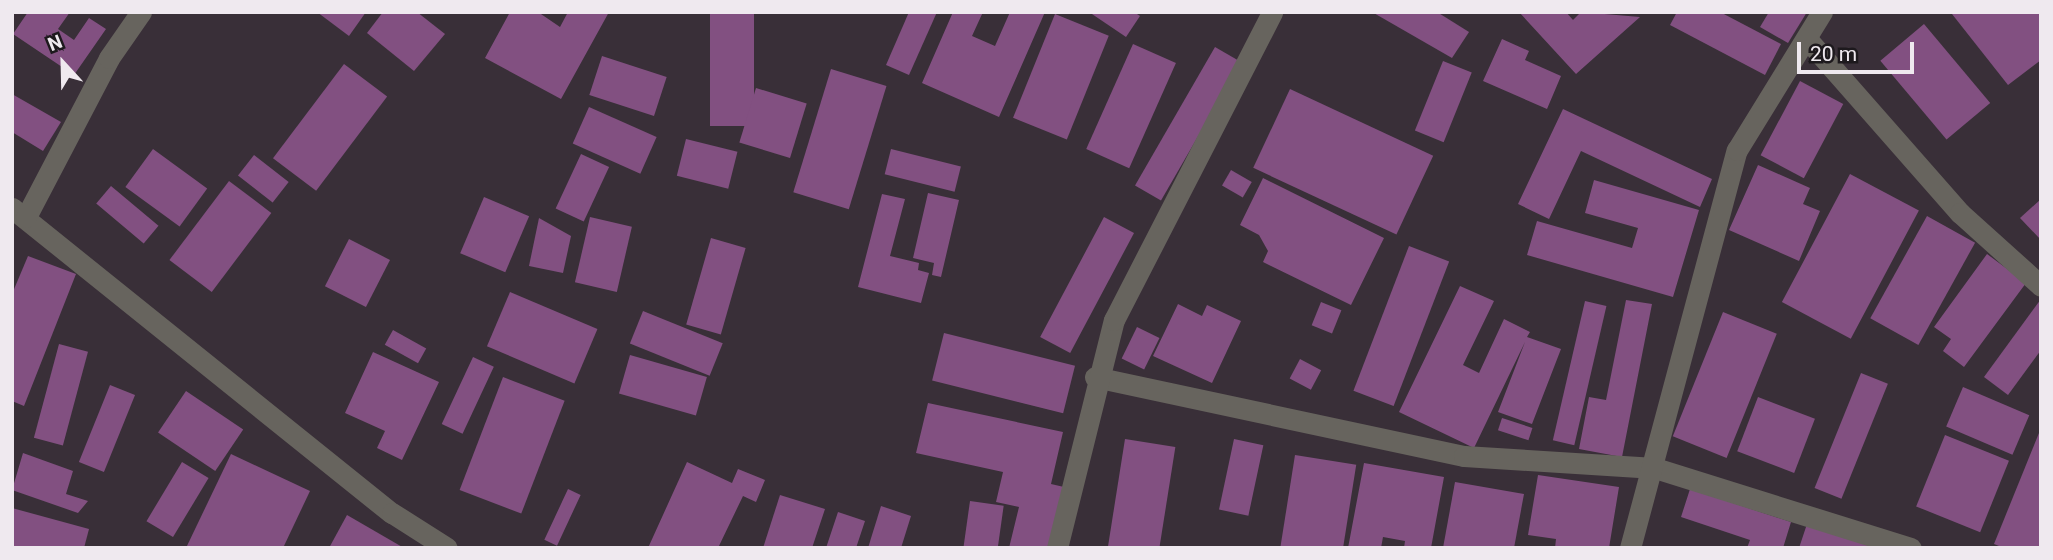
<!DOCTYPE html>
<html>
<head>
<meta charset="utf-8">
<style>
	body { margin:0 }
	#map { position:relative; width:2053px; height:560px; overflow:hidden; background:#392f38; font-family:Roboto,sans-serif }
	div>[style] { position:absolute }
	.building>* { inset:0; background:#825081; transform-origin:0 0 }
	.street>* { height:21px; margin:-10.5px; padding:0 10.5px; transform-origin:10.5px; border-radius:10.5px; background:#67645e }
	span { translate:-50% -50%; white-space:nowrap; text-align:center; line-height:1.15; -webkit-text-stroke:7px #1d191d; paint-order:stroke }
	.frame { position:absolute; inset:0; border:14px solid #efe9ef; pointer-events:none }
	.north { position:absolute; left:28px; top:28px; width:70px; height:70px; -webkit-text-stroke:5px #1d191d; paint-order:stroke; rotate:338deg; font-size:19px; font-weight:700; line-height:28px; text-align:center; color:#efe9ef }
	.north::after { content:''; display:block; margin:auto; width:24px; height:32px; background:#efe9ef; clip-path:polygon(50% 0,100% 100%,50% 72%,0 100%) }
	.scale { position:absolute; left:1797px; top:42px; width:117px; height:32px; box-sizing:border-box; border:4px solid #efe9ef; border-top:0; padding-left:9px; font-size:21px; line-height:24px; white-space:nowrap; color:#efe9ef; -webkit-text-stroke:5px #1d191d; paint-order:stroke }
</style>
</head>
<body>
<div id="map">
	<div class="building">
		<div style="clip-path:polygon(28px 12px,70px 12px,58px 29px,74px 40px,89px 18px,106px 29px,74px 75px,13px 34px)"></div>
		<div style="clip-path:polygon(317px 12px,366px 12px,349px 36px)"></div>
		<div style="clip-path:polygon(383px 12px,417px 12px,445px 34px,414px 71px,367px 33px)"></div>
		<div style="clip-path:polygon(510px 12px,538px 12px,560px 27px,568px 12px,609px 12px,561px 99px,485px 58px)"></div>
		<div style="left:710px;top:12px;width:44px;height:114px"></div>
		<div style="clip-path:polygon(909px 12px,937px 12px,909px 75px,886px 65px)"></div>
		<div style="clip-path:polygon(953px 12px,983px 12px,972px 36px,995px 46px,1010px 12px,1045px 12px,999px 117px,922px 83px)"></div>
		<div style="clip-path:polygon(1089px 12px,1134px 12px,1140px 16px,1126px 37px)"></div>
		<div style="clip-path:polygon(1372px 12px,1437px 12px,1469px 32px,1452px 58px)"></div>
		<div style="clip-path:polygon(1519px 12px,1566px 12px,1573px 20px,1581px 12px,1640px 17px,1576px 74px)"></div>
		<div style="clip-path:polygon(1677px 12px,1720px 12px,1781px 44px,1765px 75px,1670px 25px)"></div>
		<div style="clip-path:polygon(1769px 12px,1807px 12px,1788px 43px,1760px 27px)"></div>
		<div style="clip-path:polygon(2041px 12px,2041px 60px,2008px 85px,1952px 14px)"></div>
		<div style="left:1055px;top:14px;width:58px;height:112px;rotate:22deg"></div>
		<div style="left:1924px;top:24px;width:103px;height:57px;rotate:50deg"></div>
		<div style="clip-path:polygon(1502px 39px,1529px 51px,1525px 60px,1561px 76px,1547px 109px,1483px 81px)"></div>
		<div style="left:1133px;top:44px;width:47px;height:115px;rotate:24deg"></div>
		<div style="left:1215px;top:47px;width:30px;height:160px;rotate:30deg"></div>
		<div style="left:602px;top:56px;width:68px;height:41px;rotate:18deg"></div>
		<div style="left:1443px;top:61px;width:31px;height:75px;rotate:22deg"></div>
		<div style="left:344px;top:64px;width:54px;height:118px;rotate:37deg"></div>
		<div style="left:831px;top:69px;width:58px;height:129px;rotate:17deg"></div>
		<div style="left:1800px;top:81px;width:49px;height:84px;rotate:28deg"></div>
		<div style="left:756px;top:88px;width:53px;height:57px;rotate:17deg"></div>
		<div style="left:1290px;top:89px;width:158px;height:87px;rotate:25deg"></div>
		<div style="clip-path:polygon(12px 94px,61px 122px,43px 151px,12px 132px)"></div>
		<div style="left:589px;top:107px;width:74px;height:40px;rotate:24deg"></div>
		<div style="clip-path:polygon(1563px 109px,1712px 179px,1700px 207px,1581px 151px,1549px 219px,1518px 204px)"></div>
		<div style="left:686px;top:139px;width:53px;height:38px;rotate:14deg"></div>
		<div style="left:153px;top:149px;width:67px;height:47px;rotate:36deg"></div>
		<div style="left:891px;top:149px;width:72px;height:26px;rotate:14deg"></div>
		<div style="left:581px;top:154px;width:31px;height:60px;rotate:25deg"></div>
		<div style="left:254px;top:155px;width:44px;height:26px;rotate:38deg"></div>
		<div style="clip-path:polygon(1758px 165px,1810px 188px,1803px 204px,1820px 211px,1799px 261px,1729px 230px)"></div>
		<div style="left:1231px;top:170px;width:24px;height:18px;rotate:30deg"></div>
		<div style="left:1850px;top:174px;width:78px;height:145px;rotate:28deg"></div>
		<div style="clip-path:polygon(1263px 178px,1384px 238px,1351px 305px,1263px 262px,1268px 251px,1259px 235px,1240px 225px)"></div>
		<div style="clip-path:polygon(1594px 180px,1699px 210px,1673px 297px,1527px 255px,1537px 221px,1632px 248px,1638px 228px,1585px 213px)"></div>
		<div style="left:229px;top:181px;width:53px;height:99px;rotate:37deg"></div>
		<div style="left:111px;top:186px;width:62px;height:23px;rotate:40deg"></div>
		<div style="clip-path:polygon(928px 193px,959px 200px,941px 277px,932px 275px,934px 263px,913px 258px)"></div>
		<div style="clip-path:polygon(882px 194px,905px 199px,890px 256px,919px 263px,918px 270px,929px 273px,921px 303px,858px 287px)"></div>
		<div style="left:484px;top:197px;width:49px;height:61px;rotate:23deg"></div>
		<div style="clip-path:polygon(2041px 199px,2041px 240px,2020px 218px)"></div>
		<div style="left:1927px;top:216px;width:55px;height:117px;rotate:29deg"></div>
		<div style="left:590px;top:217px;width:43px;height:67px;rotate:13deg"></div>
		<div style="left:1104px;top:217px;width:34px;height:136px;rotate:28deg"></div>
		<div style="clip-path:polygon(539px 218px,571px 236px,563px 273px,529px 266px)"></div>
		<div style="left:711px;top:238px;width:36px;height:90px;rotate:16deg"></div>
		<div style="left:349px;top:239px;width:46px;height:53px;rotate:27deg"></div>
		<div style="left:1409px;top:246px;width:43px;height:155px;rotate:21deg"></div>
		<div style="clip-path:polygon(1987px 254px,2026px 283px,1964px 367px,1943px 351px,1951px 339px,1934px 327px)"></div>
		<div style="clip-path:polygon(28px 256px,76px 274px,24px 406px,12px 401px,12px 294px)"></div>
		<div style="clip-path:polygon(1460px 286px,1494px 301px,1463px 365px,1479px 373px,1504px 319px,1530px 332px,1527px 337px,1561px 349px,1532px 424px,1498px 412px,1525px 342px,1474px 448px,1399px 412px)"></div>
		<div style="left:510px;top:292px;width:95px;height:59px;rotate:23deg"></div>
		<div style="clip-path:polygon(2041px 299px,2041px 350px,2008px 395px,1984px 377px)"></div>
		<div style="clip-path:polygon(1626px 300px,1652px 304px,1622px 457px,1579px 449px,1589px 397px,1606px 400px)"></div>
		<div style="left:1585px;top:301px;width:22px;height:143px;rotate:13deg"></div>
		<div style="left:1321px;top:302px;width:22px;height:25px;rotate:22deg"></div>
		<div style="clip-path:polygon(1178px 304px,1202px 316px,1207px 305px,1241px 321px,1212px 383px,1153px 356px)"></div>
		<div style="left:643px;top:311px;width:86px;height:35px;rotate:22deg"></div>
		<div style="left:1723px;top:312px;width:58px;height:134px;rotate:22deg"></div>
		<div style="left:1137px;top:327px;width:25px;height:35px;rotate:26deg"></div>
		<div style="left:393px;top:330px;width:38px;height:17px;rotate:29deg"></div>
		<div style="left:944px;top:333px;width:135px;height:49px;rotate:14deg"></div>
		<div style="left:59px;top:344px;width:30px;height:97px;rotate:15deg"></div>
		<div style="clip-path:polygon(373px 352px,439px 382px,402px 460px,377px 448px,385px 431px,345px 413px)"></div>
		<div style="left:630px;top:355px;width:80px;height:40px;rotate:16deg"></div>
		<div style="left:473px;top:357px;width:23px;height:74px;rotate:25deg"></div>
		<div style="left:1300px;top:359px;width:24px;height:22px;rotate:28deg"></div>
		<div style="left:1861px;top:373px;width:29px;height:124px;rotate:22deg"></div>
		<div style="left:503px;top:377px;width:66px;height:121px;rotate:21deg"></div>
		<div style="left:110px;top:385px;width:27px;height:83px;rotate:22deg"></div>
		<div style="left:1963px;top:387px;width:72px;height:43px;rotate:23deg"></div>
		<div style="left:186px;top:391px;width:69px;height:50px;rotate:34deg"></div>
		<div style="left:1758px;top:397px;width:61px;height:58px;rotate:21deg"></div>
		<div style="clip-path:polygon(928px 403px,1063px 432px,1051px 484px,1064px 487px,1049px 548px,1009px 548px,1019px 507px,996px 502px,1003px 472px,916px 453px)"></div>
		<div style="left:1502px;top:418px;width:32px;height:13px;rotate:18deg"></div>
		<div style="clip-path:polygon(2041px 428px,2041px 548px,2004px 548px,1994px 544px)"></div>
		<div style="left:1945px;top:435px;width:69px;height:77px;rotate:22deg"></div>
		<div style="left:1125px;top:439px;width:51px;height:110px;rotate:9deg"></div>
		<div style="left:1234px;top:439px;width:30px;height:72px;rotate:12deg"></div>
		<div style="clip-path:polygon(23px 453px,73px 471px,66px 494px,88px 501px,78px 513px,12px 490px)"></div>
		<div style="clip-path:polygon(231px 454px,310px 491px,283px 548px,186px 548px)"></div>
		<div style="left:1295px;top:455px;width:62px;height:94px;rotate:9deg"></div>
		<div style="left:182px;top:462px;width:31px;height:69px;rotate:31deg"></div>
		<div style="clip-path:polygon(687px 462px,732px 483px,738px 469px,765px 480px,756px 502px,743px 496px,718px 548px,648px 548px)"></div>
		<div style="clip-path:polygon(1364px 463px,1444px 477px,1431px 548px,1404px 548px,1405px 541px,1383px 537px,1381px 548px,1348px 548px)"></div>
		<div style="clip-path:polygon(1538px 475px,1619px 487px,1609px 548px,1555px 548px,1556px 539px,1528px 535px)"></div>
		<div style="clip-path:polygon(1455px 482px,1524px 494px,1514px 548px,1443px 548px)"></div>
		<div style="left:568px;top:489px;width:14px;height:56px;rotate:25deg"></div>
		<div style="clip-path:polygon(1690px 489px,1791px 522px,1783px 548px,1747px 548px,1750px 540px,1681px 517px)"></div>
		<div style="clip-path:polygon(780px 495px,825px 509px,812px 548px,763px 548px)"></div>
		<div style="left:970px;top:501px;width:34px;height:48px;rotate:8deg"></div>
		<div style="clip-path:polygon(881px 506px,911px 516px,901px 548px,868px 548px)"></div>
		<div style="clip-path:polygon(12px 508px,89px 529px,84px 548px,12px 548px)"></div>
		<div style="clip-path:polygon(838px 512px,865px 521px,856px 548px,826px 548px)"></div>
		<div style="clip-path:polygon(347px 515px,404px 548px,329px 548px)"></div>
		<div style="clip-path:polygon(1807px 524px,1873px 547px,1873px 548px,1799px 548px)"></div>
	</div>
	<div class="street">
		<div style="left:1807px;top:39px;width:232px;rotate:48.7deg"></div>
		<div style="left:1960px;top:213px;width:109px;rotate:42deg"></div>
		<div style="left:12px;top:208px;width:487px;rotate:38.8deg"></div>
		<div style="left:392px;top:513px;width:65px;rotate:32.5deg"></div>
		<div style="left:26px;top:217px;width:179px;rotate:-62.4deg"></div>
		<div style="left:109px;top:58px;width:56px;rotate:-55.2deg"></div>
		<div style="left:1095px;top:377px;width:377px;rotate:12.1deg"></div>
		<div style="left:1464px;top:456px;width:191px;rotate:3.6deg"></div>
		<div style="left:1655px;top:468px;width:268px;rotate:17.4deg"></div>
		<div style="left:1057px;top:548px;width:235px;rotate:-76deg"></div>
		<div style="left:1114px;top:320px;width:346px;rotate:-62.8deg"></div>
		<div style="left:1630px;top:548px;width:412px;rotate:-75deg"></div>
		<div style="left:1737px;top:150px;width:162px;rotate:-58.4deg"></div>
	</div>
	<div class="frame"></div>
	<div class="north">N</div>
	<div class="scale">20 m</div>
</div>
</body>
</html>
